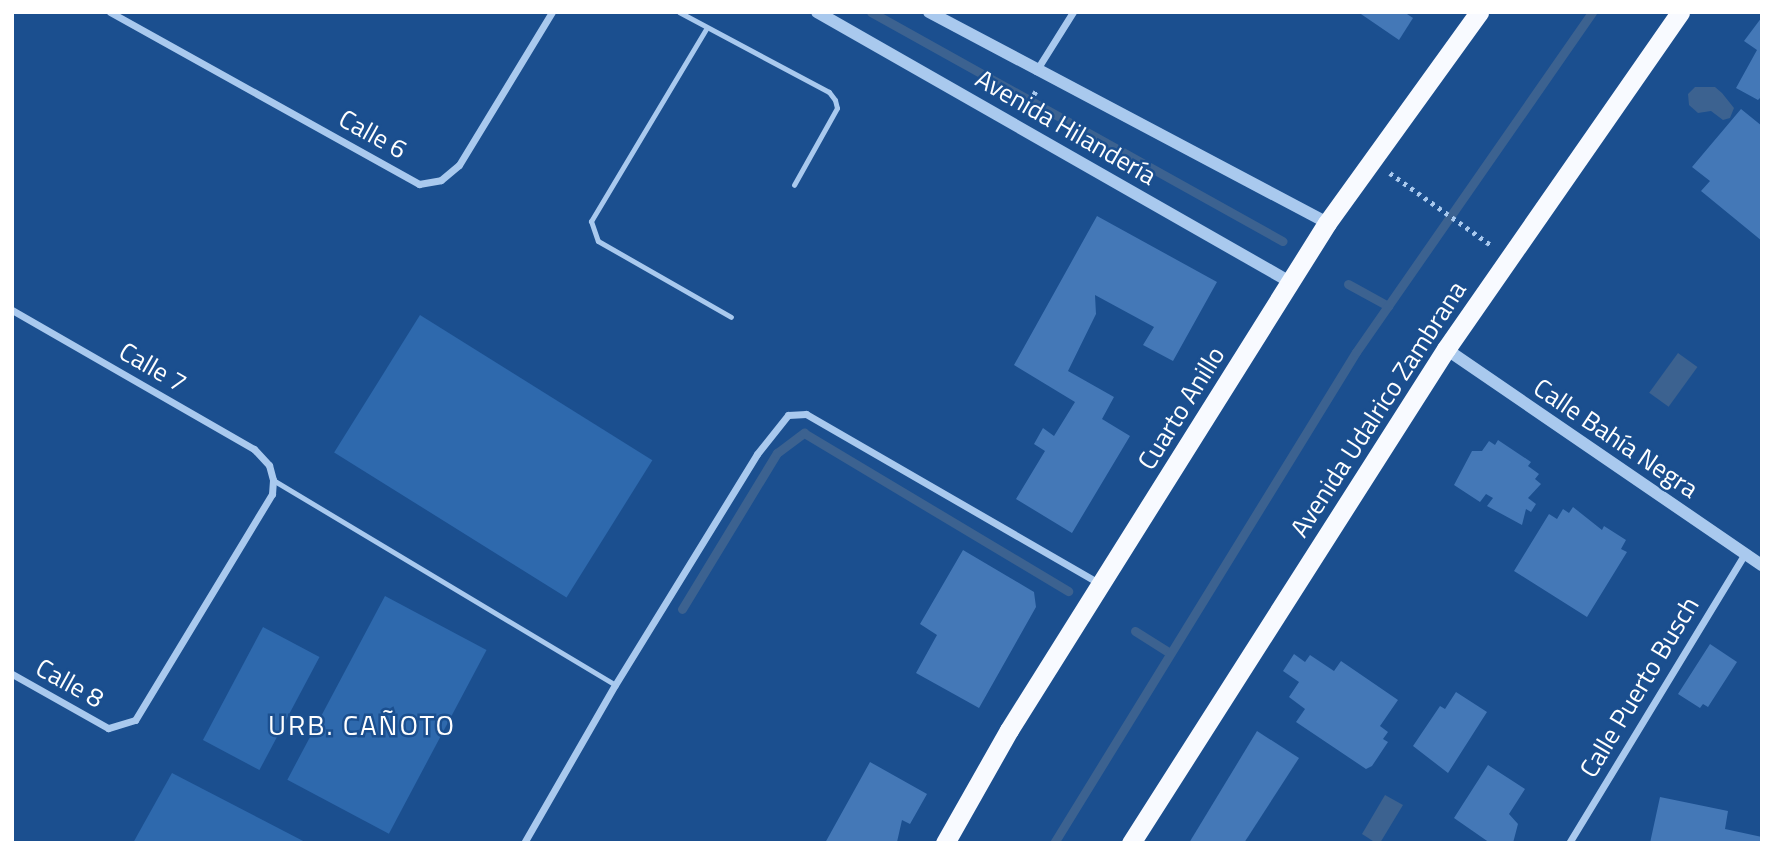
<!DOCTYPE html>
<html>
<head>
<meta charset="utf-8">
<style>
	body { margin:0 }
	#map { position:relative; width:1774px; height:855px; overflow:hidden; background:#1b4f8f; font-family:"Titillium Web",sans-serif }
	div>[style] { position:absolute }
	.green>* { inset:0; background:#2e69ad; transform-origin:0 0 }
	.water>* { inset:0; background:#3c6290; transform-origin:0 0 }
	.stream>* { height:9px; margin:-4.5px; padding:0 4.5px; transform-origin:4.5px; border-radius:4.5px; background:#3c6290 }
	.building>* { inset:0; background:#4478b7 }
	.path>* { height:4.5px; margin-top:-2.25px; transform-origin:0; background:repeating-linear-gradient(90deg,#a9c9ee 0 3.5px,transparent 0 8.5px) }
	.service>* { height:5px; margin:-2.5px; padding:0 2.5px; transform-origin:2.5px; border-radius:2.5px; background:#a9c9ee }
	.minor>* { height:7px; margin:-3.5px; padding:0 3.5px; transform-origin:3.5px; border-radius:3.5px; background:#a9c9ee }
	.tertiary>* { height:12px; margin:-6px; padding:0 6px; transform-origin:6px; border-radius:6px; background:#a9c9ee }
	.trunk>* { height:19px; margin:-9.5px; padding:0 9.5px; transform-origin:9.5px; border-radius:9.5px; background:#f8faff }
	span { translate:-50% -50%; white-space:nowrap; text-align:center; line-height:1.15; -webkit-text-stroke:5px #1b4f8f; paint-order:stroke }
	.street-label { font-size:26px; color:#fff }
	.neighbourhood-label { font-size:28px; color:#fff; letter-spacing:2px }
	.frame { position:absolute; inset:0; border:14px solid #fff; pointer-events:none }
</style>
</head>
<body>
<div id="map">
	<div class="green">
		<div style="left:420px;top:315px;width:274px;height:162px;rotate:32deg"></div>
		<div style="left:385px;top:596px;width:115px;height:208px;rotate:28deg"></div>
		<div style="left:263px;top:627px;width:64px;height:128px;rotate:28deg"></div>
		<div style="clip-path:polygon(172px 773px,307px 843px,133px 843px)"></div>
	</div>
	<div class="water">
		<div style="clip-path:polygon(1695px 87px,1715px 87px,1722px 93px,1734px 108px,1730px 118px,1723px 120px,1711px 111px,1698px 113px,1689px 105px,1688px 94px)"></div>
		<div style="left:1678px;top:353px;width:24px;height:49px;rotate:36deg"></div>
		<div style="clip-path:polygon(1385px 795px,1403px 805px,1380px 843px,1376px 843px,1362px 834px)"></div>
	</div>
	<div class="stream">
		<div style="left:871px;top:12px;width:471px;rotate:29.1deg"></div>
		<div style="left:1348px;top:284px;width:46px;rotate:28.8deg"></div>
		<div style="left:682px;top:609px;width:183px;rotate:-58.7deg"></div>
		<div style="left:777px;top:453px;width:34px;rotate:-37deg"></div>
		<div style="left:804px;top:433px;width:308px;rotate:30.9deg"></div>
		<div style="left:1135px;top:631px;width:41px;rotate:32.2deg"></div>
		<div style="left:1054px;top:843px;width:576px;rotate:-58.41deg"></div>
		<div style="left:1356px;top:352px;width:414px;rotate:-55.2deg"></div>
	</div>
	<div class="building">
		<div style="clip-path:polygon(1358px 12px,1404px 12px,1413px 18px,1399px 40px)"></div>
		<div style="clip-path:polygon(1762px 17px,1762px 96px,1758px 100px,1736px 88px,1757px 50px,1744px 41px)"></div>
		<div style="clip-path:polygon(1741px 109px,1762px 126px,1762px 241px,1701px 191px,1710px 181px,1692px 167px)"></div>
		<div style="clip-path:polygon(1097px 216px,1217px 282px,1173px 361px,1143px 345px,1154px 327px,1095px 295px,1096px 314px,1068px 371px,1114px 397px,1102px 419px,1130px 436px,1072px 533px,1016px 499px,1045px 451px,1034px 444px,1043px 428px,1054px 436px,1075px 402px,1014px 365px)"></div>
		<div style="clip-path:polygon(1498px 440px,1531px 462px,1528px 466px,1539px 474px,1535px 479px,1541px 484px,1528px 498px,1536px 504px,1531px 512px,1526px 509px,1522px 525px,1487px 506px,1493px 498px,1486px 494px,1480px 502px,1454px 485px,1472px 451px,1482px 451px,1489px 441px,1495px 445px)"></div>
		<div style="clip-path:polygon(1573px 507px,1602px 530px,1604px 526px,1626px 540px,1621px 549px,1627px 552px,1587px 617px,1514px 571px,1549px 514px,1557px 519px,1563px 509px,1569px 513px)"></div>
		<div style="clip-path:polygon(963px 550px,1034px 592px,1036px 607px,979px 708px,916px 673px,937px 635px,920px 624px)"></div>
		<div style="clip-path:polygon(1710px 644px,1737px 662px,1708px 707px,1703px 704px,1700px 708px,1678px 694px)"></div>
		<div style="clip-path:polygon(1294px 654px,1305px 662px,1310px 655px,1334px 671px,1341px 661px,1398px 700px,1380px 726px,1388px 732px,1383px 739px,1388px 742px,1372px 766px,1366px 769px,1296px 722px,1305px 709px,1289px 697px,1299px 682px,1283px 671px)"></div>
		<div style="clip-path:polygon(1456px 692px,1487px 712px,1448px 773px,1413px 746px,1440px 706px,1445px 709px)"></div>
		<div style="clip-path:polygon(1257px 731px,1299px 758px,1244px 843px,1189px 843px)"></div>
		<div style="clip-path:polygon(870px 762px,927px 794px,910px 824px,902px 820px,897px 842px,825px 843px)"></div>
		<div style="clip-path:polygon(1488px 765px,1525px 789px,1509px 814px,1518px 824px,1513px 843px,1490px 843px,1454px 818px)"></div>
		<div style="clip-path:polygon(1660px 797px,1728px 811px,1725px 829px,1762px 837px,1762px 843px,1650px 843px)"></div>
	</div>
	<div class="path">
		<div style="left:1025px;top:109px;width:23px;rotate:-59deg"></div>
		<div style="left:1390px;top:173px;width:124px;rotate:35.5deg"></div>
	</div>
	<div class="service">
		<div style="left:679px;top:12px;width:170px;rotate:28.1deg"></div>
		<div style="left:829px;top:92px;width:10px;rotate:53deg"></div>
		<div style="left:835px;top:100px;width:8px;rotate:76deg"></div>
		<div style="left:837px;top:108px;width:88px;rotate:119.2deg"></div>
		<div style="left:706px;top:29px;width:224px;rotate:120.9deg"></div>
		<div style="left:591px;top:221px;width:21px;rotate:71deg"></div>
		<div style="left:598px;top:241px;width:153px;rotate:29.7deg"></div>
		<div style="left:273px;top:480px;width:399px;rotate:30.9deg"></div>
	</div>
	<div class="minor">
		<div style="left:110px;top:12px;width:354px;rotate:29.1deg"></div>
		<div style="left:419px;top:184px;width:22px;rotate:-10deg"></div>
		<div style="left:441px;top:180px;width:23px;rotate:-40deg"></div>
		<div style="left:459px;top:165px;width:179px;rotate:-58.7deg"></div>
		<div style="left:1036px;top:71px;width:70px;rotate:-57.9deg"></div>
		<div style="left:12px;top:310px;width:279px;rotate:29.9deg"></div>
		<div style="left:254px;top:449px;width:22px;rotate:47deg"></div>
		<div style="left:269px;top:465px;width:16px;rotate:75deg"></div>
		<div style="left:273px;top:480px;width:14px;rotate:94deg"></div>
		<div style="left:272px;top:494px;width:264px;rotate:121.2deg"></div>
		<div style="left:135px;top:720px;width:28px;rotate:163deg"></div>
		<div style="left:108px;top:728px;width:110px;rotate:-150.6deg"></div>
		<div style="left:524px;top:843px;width:182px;rotate:-60.1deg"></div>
		<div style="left:615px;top:685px;width:271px;rotate:-58.4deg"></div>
		<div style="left:757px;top:454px;width:50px;rotate:-51.5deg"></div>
		<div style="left:788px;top:415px;width:18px;rotate:-3deg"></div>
		<div style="left:806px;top:414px;width:340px;rotate:30deg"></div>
		<div style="left:1569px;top:843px;width:338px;rotate:-58.7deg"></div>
	</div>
	<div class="tertiary">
		<div style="left:817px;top:12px;width:547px;rotate:29.71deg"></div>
		<div style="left:929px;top:12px;width:450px;rotate:27.9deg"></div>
		<div style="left:1446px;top:349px;width:383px;rotate:34.4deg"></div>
	</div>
	<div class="trunk">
		<div style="left:945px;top:843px;width:130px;rotate:-60.5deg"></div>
		<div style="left:1009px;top:730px;width:598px;rotate:-57.9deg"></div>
		<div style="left:1327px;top:223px;width:260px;rotate:-54.2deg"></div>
		<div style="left:1131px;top:843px;width:586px;rotate:-57.48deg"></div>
		<div style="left:1446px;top:349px;width:410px;rotate:-55.2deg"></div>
	</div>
	<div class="street-label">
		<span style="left:1066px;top:127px;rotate:30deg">Avenida Hilandería</span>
		<span style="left:373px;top:134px;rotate:29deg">Calle 6</span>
		<span style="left:153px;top:367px;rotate:30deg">Calle 7</span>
		<span style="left:1181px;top:408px;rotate:-58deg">Cuarto Anillo</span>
		<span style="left:1378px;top:409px;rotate:-57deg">Avenida Udalrico Zambrana</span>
		<span style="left:1616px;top:438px;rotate:34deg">Calle Bahía Negra</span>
		<span style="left:70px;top:683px;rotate:29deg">Calle 8</span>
		<span style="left:1639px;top:687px;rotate:-59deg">Calle Puerto Busch</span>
	</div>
	<div class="neighbourhood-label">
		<span style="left:362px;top:725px">URB. CAÑOTO</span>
	</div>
	<div class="frame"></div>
</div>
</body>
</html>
